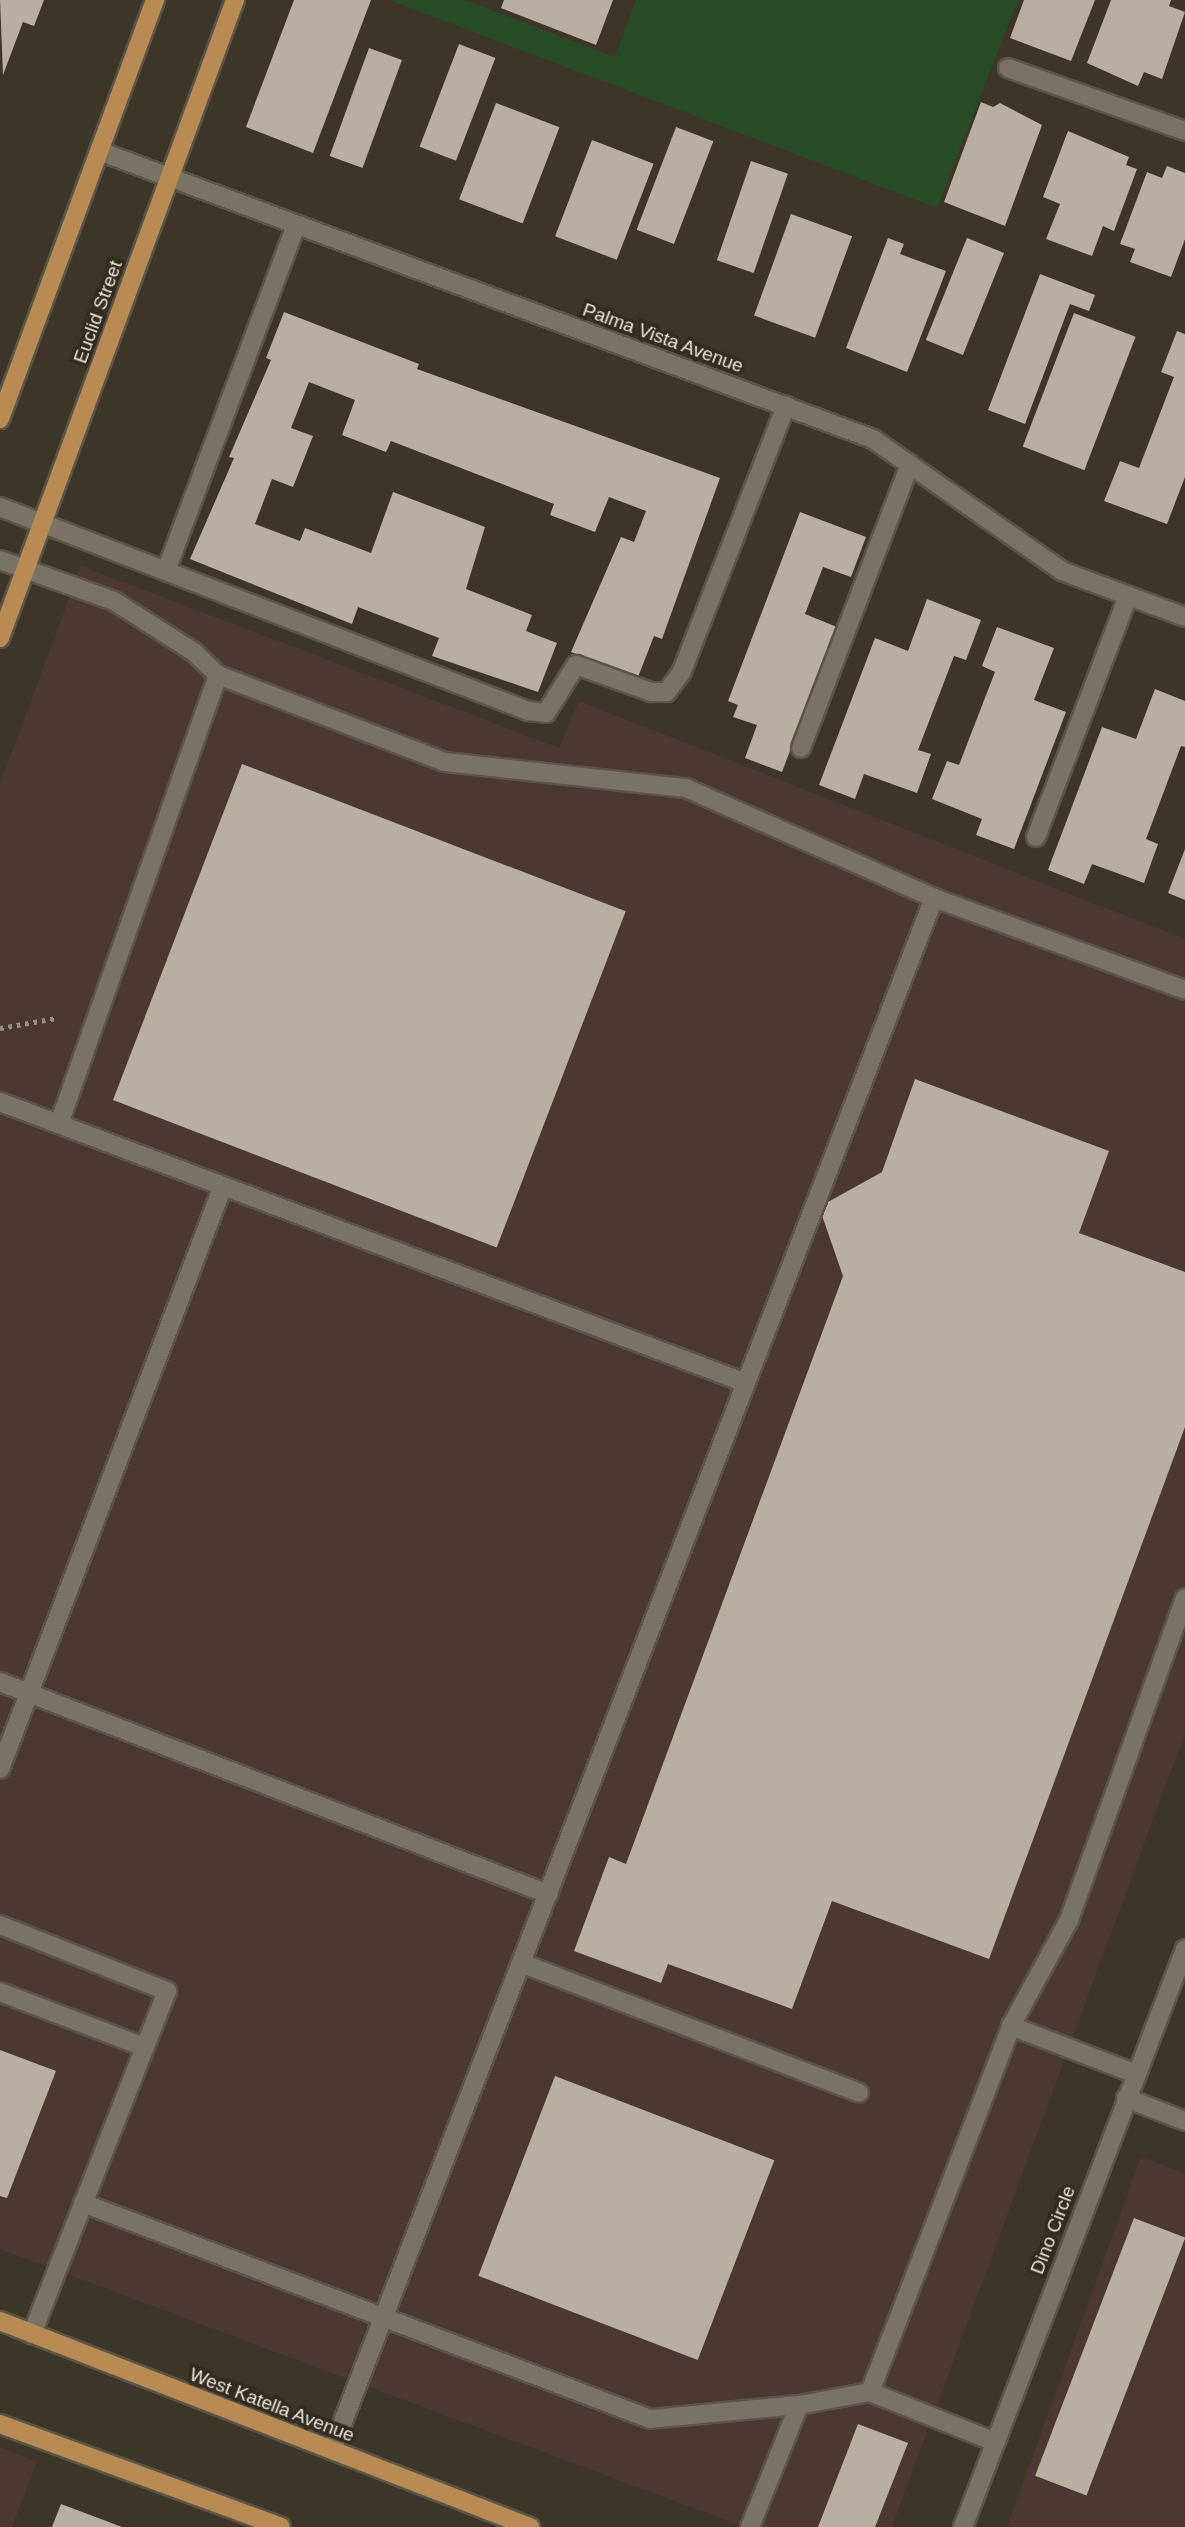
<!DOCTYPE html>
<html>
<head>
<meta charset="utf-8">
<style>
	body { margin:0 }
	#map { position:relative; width:1185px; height:2527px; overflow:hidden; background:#3c3528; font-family:Arial,sans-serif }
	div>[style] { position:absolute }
	.commercial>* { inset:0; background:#4c3832 }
	.green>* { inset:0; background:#274a27 }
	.building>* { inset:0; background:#b8afa0; transform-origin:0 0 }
	.path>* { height:4.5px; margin-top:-2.25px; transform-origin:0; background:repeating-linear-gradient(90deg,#958f85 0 3.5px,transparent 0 8.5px) }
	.roads { filter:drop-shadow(2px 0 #5a5449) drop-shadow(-2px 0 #5a5449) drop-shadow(0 2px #5a5449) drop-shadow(0 -2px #5a5449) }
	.lane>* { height:18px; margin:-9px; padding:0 9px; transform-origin:9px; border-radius:9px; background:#7a7264 }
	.street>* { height:18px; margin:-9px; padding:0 9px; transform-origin:9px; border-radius:9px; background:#7a7264 }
	.primary>* { height:18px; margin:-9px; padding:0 9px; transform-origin:9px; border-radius:9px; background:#b88b52 }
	span { translate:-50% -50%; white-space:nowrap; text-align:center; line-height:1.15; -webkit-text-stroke:7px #322b1e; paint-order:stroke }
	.street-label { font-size:19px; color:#e8e3db }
</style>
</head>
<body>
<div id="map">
	<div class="commercial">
		<div style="clip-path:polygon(81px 566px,559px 748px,579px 701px,1185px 939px,1185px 1733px,892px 2527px,744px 2527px,0 2249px,0 784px)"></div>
		<div style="clip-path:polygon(1141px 2157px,1185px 2173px,1185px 2527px,1007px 2527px)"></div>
		<div style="clip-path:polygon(0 2447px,37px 2462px,12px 2527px,0 2527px)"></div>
	</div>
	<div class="green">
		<div style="clip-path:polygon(389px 0,465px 0,615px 57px,636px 0,1018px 0,937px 208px)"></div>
	</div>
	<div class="building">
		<div style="clip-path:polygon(0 0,44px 0,34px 26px,23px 22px,3px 75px)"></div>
		<div style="clip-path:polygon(294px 0,371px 0,313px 153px,246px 127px)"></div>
		<div style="clip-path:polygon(504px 0,613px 0,596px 45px,501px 8px)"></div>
		<div style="clip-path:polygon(1024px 0,1095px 0,1071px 61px,1010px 38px)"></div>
		<div style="clip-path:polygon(1111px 0,1171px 0,1169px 6px,1185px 12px,1162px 79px,1144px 72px,1138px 86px,1087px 63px)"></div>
		<div style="left:459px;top:44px;width:39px;height:110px;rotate:21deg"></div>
		<div style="left:369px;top:48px;width:35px;height:115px;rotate:20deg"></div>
		<div style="clip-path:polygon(981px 102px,993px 107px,1000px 103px,1042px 125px,1005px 226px,944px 202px)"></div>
		<div style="left:496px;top:103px;width:68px;height:103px;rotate:21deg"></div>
		<div style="left:676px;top:127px;width:40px;height:110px;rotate:21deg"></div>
		<div style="clip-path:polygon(1068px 131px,1129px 157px,1126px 165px,1137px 169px,1114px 231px,1103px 226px,1092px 256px,1046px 239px,1060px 204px,1043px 197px)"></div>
		<div style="left:592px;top:140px;width:66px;height:103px;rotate:21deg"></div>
		<div style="left:751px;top:161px;width:39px;height:105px;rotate:19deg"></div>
		<div style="clip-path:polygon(1167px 166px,1185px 173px,1185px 239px,1171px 277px,1130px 262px,1135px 249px,1120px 244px,1147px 172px,1162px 178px)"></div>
		<div style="left:791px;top:214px;width:65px;height:108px;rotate:20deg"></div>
		<div style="clip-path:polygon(888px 238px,904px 244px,900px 254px,946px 271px,907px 372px,846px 348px)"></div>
		<div style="left:967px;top:238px;width:40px;height:110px;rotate:22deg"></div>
		<div style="clip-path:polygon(1040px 274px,1095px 295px,1089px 311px,1070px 304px,1025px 424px,988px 410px)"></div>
		<div style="clip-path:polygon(284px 312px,419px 364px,417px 369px,720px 478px,662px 639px,654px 636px,638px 677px,571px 652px,621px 537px,634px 542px,646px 511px,609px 497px,595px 532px,550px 515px,554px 504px,391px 441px,386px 452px,342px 435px,355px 400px,309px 382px,291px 428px,313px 436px,293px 487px,272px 479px,255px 524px,300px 541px,305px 528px,371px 553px,393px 492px,485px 527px,466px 589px,532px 615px,526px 631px,557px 643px,538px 692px,432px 656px,439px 638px,358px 607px,352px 624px,190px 559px,234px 458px,229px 457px,271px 360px,266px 358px)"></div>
		<div style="left:1074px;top:313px;width:66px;height:143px;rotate:21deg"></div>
		<div style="clip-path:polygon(1177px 331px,1185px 334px,1185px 477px,1167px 524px,1104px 501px,1120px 461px,1139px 468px,1174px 377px,1161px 372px)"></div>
		<div style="clip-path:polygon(800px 512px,866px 537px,851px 577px,823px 567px,805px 614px,837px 627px,782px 772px,745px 758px,757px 725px,733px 717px,738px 705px,728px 701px)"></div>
		<div style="clip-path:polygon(927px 599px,981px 620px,966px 660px,954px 656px,918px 750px,931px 754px,917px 793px,864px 774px,855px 799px,819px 785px,875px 638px,908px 651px)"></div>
		<div style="clip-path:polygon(997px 627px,1054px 648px,1034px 700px,1066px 712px,1014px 849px,976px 835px,982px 819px,932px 799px,947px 761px,959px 765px,995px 672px,982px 666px)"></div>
		<div style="clip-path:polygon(1155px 689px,1185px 701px,1185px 747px,1181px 746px,1146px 839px,1158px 844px,1144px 883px,1092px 864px,1084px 884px,1048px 870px,1102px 727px,1136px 739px)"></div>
		<div style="left:242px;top:764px;width:411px;height:360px;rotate:21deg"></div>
		<div style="clip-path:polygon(1185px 849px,1185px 900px,1168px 893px)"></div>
		<div style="clip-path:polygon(915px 1079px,1109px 1151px,1079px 1233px,1185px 1272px,1185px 1427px,989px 1959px,832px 1901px,792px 2009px,668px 1964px,661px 1983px,574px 1951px,609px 1857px,626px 1864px,843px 1276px,819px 1207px,882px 1172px)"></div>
		<div style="clip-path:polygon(0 2050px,56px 2071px,7px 2198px,0 2196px)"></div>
		<div style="left:555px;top:2076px;width:235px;height:214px;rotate:21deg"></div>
		<div style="left:1134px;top:2218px;width:55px;height:276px;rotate:21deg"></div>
		<div style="clip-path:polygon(858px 2424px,908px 2443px,875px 2527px,818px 2527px)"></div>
		<div style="clip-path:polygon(61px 2504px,122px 2527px,52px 2527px)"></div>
	</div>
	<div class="path">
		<div style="left:0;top:1028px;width:58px;rotate:-10deg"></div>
	</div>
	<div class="roads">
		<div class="lane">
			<div style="left:1008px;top:68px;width:188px;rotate:19.6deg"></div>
			<div style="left:0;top:507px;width:566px;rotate:21.12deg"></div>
			<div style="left:528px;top:711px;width:18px;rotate:6deg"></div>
			<div style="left:546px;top:713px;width:57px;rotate:-58deg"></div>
			<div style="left:576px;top:665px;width:80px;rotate:19.8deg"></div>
			<div style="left:651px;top:692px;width:16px"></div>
			<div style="left:667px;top:692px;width:26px;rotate:-54deg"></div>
			<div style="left:682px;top:671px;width:285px;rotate:-68.6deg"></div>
			<div style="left:0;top:560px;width:121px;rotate:19.8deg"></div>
			<div style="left:114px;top:601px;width:95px;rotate:32.5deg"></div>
			<div style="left:194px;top:652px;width:33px;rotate:44deg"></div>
			<div style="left:218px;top:675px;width:243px;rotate:21deg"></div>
			<div style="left:445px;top:762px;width:242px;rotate:6.2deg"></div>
			<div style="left:686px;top:788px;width:271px;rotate:23.9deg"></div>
			<div style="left:934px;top:898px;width:267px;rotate:20.1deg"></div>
			<div style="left:166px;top:571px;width:370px;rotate:-69.4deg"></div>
			<div style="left:801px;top:748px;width:304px;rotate:-69deg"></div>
			<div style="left:1036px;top:837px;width:258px;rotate:-69.1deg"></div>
			<div style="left:0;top:1102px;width:797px;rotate:20.64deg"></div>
			<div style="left:59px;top:1124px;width:476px;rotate:-70.5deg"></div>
			<div style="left:0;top:1682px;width:588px;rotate:21.15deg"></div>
			<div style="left:0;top:1769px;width:624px;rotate:-69.07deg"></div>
			<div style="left:0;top:1925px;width:180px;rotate:21.6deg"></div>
			<div style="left:167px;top:1991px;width:369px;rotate:111.5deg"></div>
			<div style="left:521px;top:1963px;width:362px;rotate:21deg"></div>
			<div style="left:0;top:1992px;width:154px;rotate:20.9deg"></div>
			<div style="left:1011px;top:2026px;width:134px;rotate:21deg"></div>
			<div style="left:1126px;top:2098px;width:63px;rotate:21.3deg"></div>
			<div style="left:83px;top:2203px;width:607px;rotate:20.85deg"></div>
			<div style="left:650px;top:2419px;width:150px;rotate:-5.4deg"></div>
			<div style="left:870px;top:2392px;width:135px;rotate:21.8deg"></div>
			<div style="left:332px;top:2450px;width:1665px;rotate:-68.8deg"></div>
			<div style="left:750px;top:2527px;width:131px;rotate:-68.1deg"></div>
			<div style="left:799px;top:2405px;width:72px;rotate:-10.4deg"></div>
			<div style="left:870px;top:2392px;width:392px;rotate:-68.9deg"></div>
			<div style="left:1011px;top:2026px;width:121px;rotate:-61.3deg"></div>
			<div style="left:1069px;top:1920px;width:342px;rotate:-70.2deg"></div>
		</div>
		<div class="street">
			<div style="left:99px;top:151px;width:826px;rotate:20.41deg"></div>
			<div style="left:873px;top:439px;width:231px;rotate:34.9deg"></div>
			<div style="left:1062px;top:571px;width:131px;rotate:20.5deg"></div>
			<div style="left:963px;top:2527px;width:619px;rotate:-68.99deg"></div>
		</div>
		<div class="primary">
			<div style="left:0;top:419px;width:447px;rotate:-69.7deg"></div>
			<div style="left:0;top:638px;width:680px;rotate:-69.78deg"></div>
			<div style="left:0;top:2321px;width:569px;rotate:21.24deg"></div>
			<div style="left:0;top:2424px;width:299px;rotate:20.1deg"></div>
		</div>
	</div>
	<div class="street-label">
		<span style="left:98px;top:312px;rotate:-70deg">Euclid Street</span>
		<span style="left:663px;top:338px;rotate:20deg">Palma Vista Avenue</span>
		<span style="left:1053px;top:2230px;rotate:-69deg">Dino Circle</span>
		<span style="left:272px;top:2405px;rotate:21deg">West Katella Avenue</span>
	</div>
</div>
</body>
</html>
